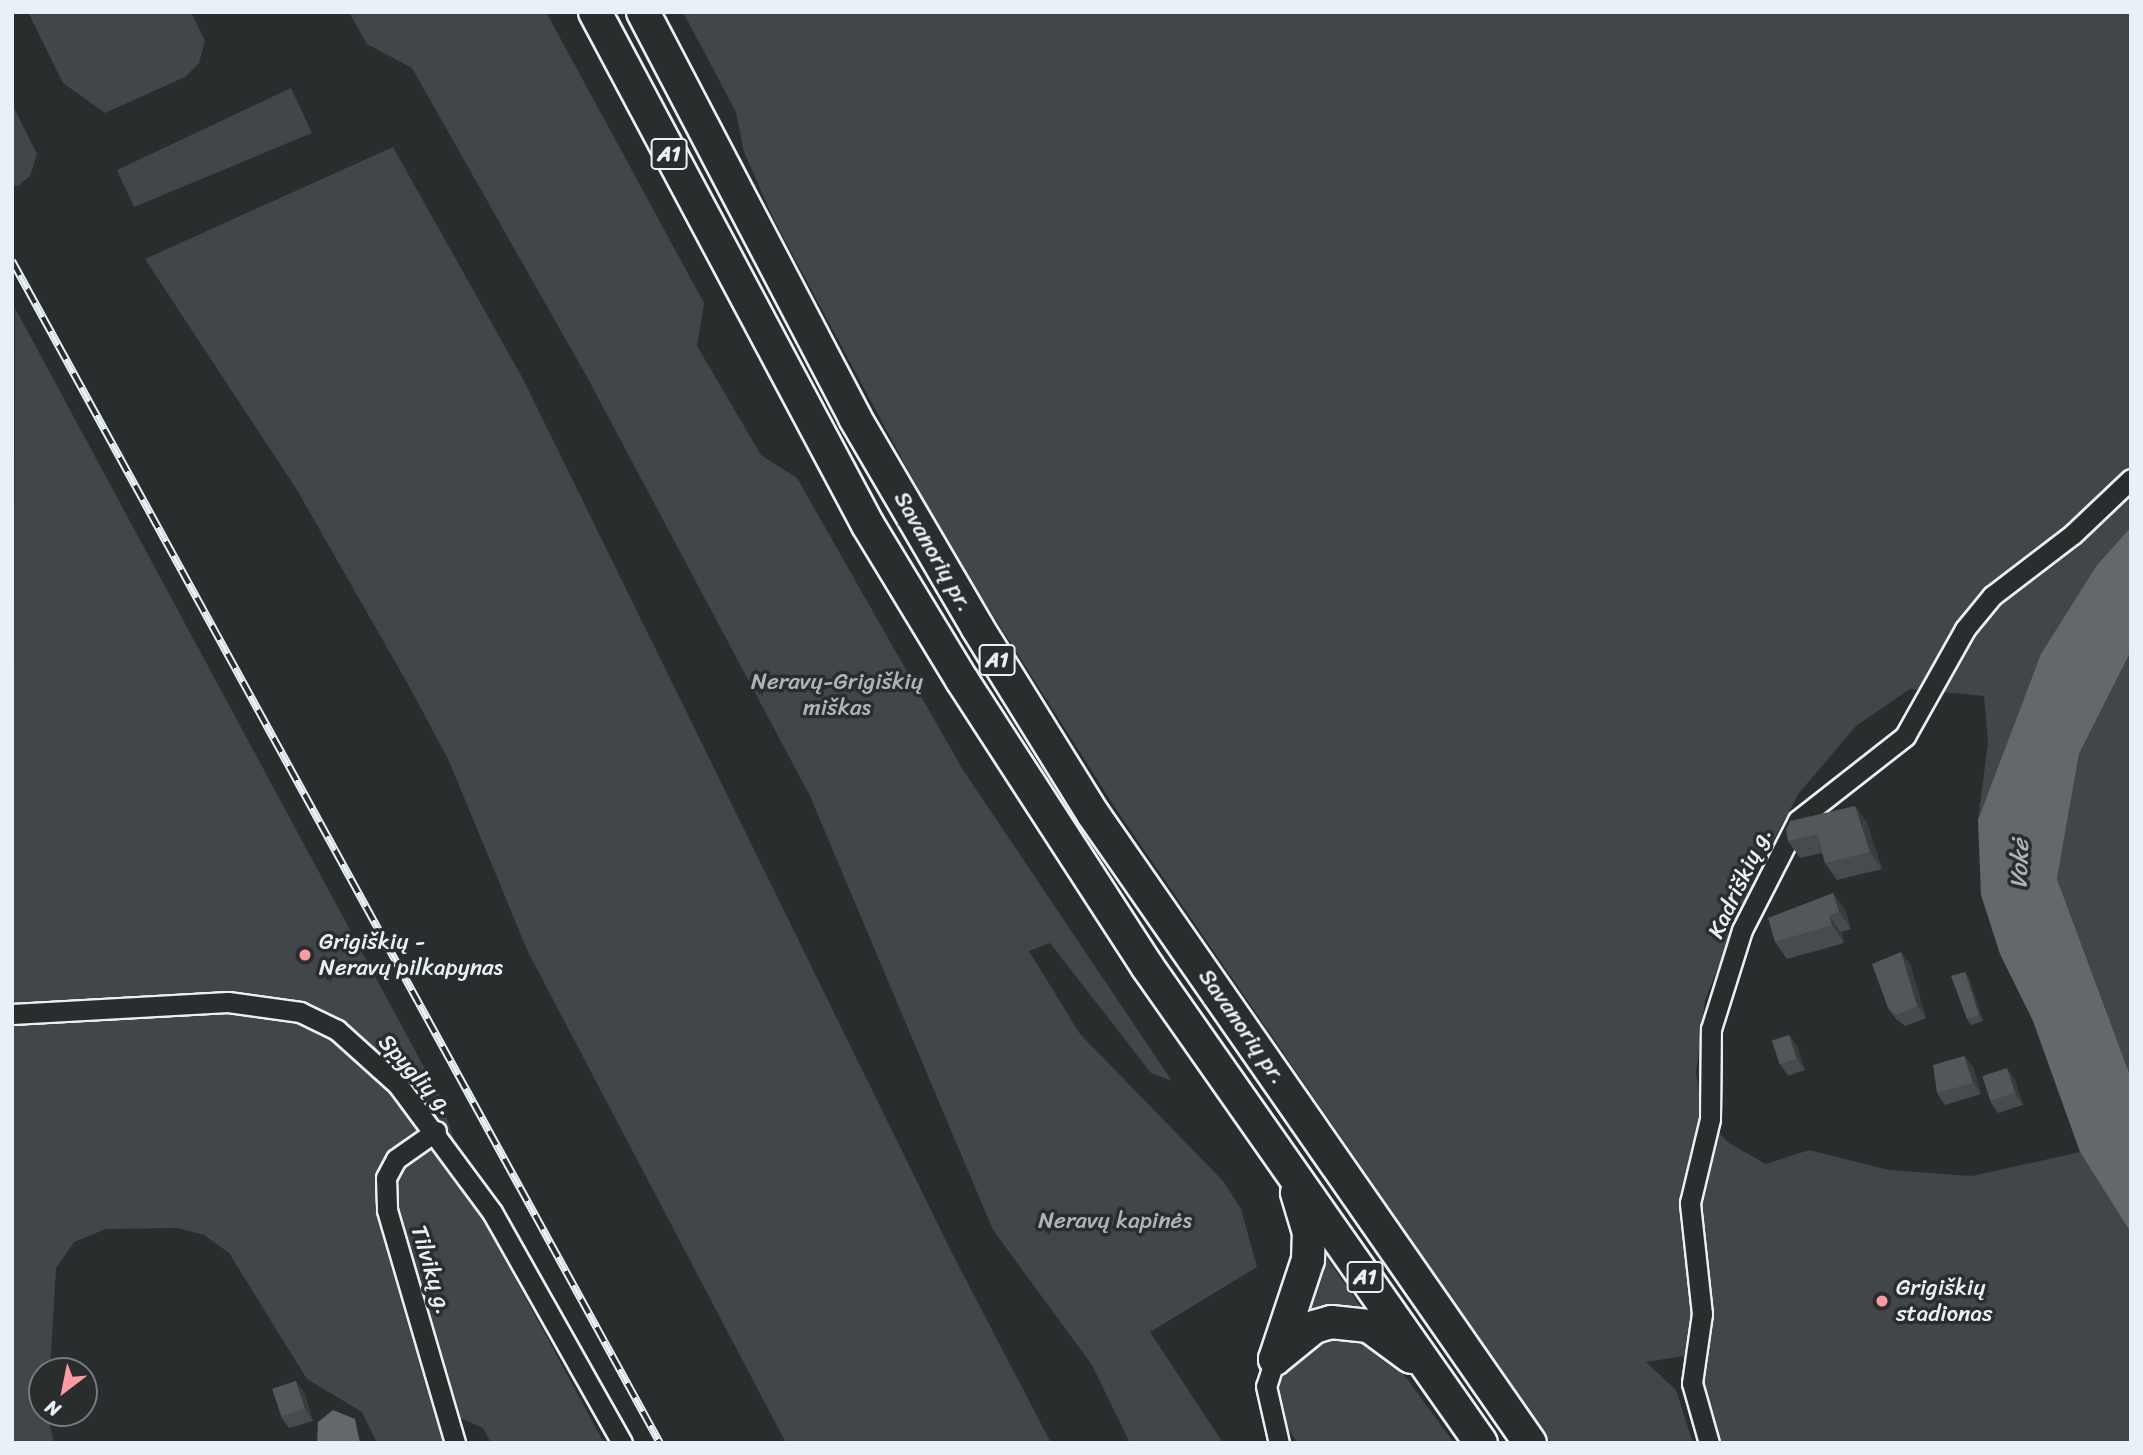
<!DOCTYPE html>
<html>
<head>
<meta charset="utf-8">
<style>
	body { margin:0 }
	#map { position:relative; width:2143px; height:1455px; overflow:hidden; background:#2a2d2e; font-family:Sriracha,sans-serif }
	div>[style] { position:absolute }
	.green>* { inset:0; background:#424648 }
	.water>* { inset:0; background:#63686b }
	.roads { filter:drop-shadow(2px 0 #e8f1f8) drop-shadow(-2px 0 #e8f1f8) drop-shadow(0 2px #e8f1f8) drop-shadow(0 -2px #e8f1f8) }
	.minor>* { height:19px; margin:-9.5px; padding:0 9.5px; transform-origin:9.5px; border-radius:9.5px; background:#2a2d2e }
	.trunk>* { height:32px; margin:-16px; padding:0 16px; transform-origin:16px; border-radius:16px; background:#2a2d2e }
	.rail>* { height:8px; margin-top:-4px; transform-origin:0; background:repeating-linear-gradient(90deg,#2a2d2e 0 16px,#e8f1f8 0 32px); box-sizing:border-box; border-block:2px solid #e8f1f8 }
	.wall>* { inset:0; background:#474b4d }
	.shaded-wall>* { inset:0; background:#3a3d3e }
	.building>* { inset:0; background:#535759; transform-origin:0 0 }
	.dots>* { width:19px; height:19px; translate:-50% -50%; box-sizing:border-box; border:4px solid #2a2d2e; border-radius:50% }
	span { translate:-50% -50%; white-space:nowrap; text-align:center; line-height:1.15; -webkit-text-stroke:7px #2a2d2e; paint-order:stroke }
	.shield-label span { padding:2px 5px; background:#2a2d2e; border:2px solid; border-radius:5px; -webkit-text-stroke-width:0 }
	.shield-label { font-size:21px; color:#e8f1f8; font-weight:700 }
	.street-label { font-size:23px; color:#e8f1f8 }
	.park-label { font-size:23px; color:#aeb5ba }
	.poi-label { font-size:23px; color:#e8f1f8 }
	.left { translate:0 -50%; text-align:left }
	.water-label { font-size:24px; color:#acb3b9; font-style:italic }
	.frame { position:absolute; inset:0; border:14px solid #e8f1f8; pointer-events:none }
	.north { position:absolute; left:28px; top:1357px; width:70px; height:70px; box-sizing:border-box; background:#2a2d2e; border:2px solid #767b7f; border-radius:50%; rotate:212deg; font-size:19px; font-weight:700; line-height:28px; text-align:center; color:#e8f1f8 }
	.north::after { content:''; display:block; margin:auto; width:24px; height:32px; background:#ff9aa2; clip-path:polygon(50% 0,100% 100%,50% 72%,0 100%) }
</style>
</head>
<body>
<div id="map">
	<div class="green">
		<div style="clip-path:polygon(28px 12px,191px 12px,205px 41px,199px 63px,185px 77px,105px 113px,63px 83px)"></div>
		<div style="clip-path:polygon(349px 12px,546px 12px,704px 303px,697px 346px,761px 455px,797px 478px,963px 770px,1172px 1081px,1151px 1073px,1050px 943px,1029px 951px,1080px 1034px,1223px 1181px,1241px 1209px,1257px 1267px,1150px 1332px,1223px 1443px,1130px 1443px,1092px 1365px,993px 1230px,810px 796px,587px 377px,412px 68px,367px 44px)"></div>
		<div style="clip-path:polygon(683px 12px,2131px 12px,2131px 527px,2097px 565px,2010px 740px,1978px 820px,1988px 742px,1984px 696px,1910px 689px,1856px 726px,1799px 793px,1758px 868px,1705px 1000px,1696px 1073px,1703px 1117px,1729px 1143px,1766px 1164px,1809px 1150px,1889px 1170px,1972px 1176px,2080px 1152px,2131px 1233px,2131px 1443px,1717px 1443px,1696px 1362px,1684px 1356px,1646px 1362px,1676px 1390px,1693px 1443px,1551px 1443px,1116px 809px,947px 543px,775px 222px,744px 152px,736px 112px)"></div>
		<div style="clip-path:polygon(291px 88px,312px 133px,134px 207px,117px 170px)"></div>
		<div style="clip-path:polygon(12px 104px,37px 154px,30px 176px,18px 186px,12px 185px)"></div>
		<div style="clip-path:polygon(393px 147px,523px 379px,953px 1255px,1051px 1443px,786px 1443px,528px 952px,449px 761px,409px 686px,297px 490px,145px 259px)"></div>
		<div style="clip-path:polygon(15px 308px,439px 1095px,478px 1210px,604px 1443px,491px 1443px,483px 1428px,460px 1418px,442px 1443px,377px 1443px,362px 1412px,307px 1379px,229px 1253px,204px 1235px,178px 1228px,106px 1229px,74px 1242px,56px 1268px,50px 1371px,42px 1371px,42px 1413px,47px 1413px,54px 1443px,12px 1443px)"></div>
		<div style="clip-path:polygon(2131px 651px,2131px 1078px,2057px 879px,2079px 754px)"></div>
		<div style="clip-path:polygon(1319px 1246px,1364px 1312px,1306px 1320px,1300px 1306px)"></div>
		<div style="clip-path:polygon(1338px 1328px,1386px 1350px,1454px 1443px,1298px 1443px,1279px 1416px,1279px 1385px,1291px 1358px)"></div>
	</div>
	<div class="water">
		<div style="clip-path:polygon(2131px 527px,2131px 651px,2079px 754px,2057px 879px,2131px 1078px,2131px 1233px,2080px 1152px,2033px 1021px,2000px 954px,1981px 895px,1978px 820px,2041px 654px,2097px 565px)"></div>
		<div style="clip-path:polygon(333px 1410px,355px 1419px,360px 1443px,317px 1443px,318px 1422px)"></div>
	</div>
	<div class="roads">
		<div class="minor">
			<div style="left:12px;top:1014px;width:216px;rotate:-3.2deg"></div>
			<div style="left:228px;top:1002px;width:73px;rotate:7.9deg"></div>
			<div style="left:300px;top:1012px;width:41px;rotate:25.9deg"></div>
			<div style="left:337px;top:1030px;width:82px;rotate:42deg"></div>
			<div style="left:398px;top:1085px;width:158px;rotate:53.5deg"></div>
			<div style="left:492px;top:1212px;width:265px;rotate:60.6deg"></div>
			<div style="left:436px;top:1131px;width:49px;rotate:145deg"></div>
			<div style="left:396px;top:1159px;width:21px;rotate:118deg"></div>
			<div style="left:386px;top:1178px;width:32px;rotate:88deg"></div>
			<div style="left:387px;top:1210px;width:243px;rotate:73.7deg"></div>
			<div style="left:1275px;top:1359px;width:28px;rotate:108deg"></div>
			<div style="left:1266px;top:1386px;width:58px;rotate:77.2deg"></div>
			<div style="left:1709px;top:1443px;width:62px;rotate:-105.8deg"></div>
			<div style="left:1692px;top:1383px;width:70px;rotate:-81.8deg"></div>
			<div style="left:1702px;top:1314px;width:112px;rotate:-96.2deg"></div>
			<div style="left:1690px;top:1203px;width:86px;rotate:-76.6deg"></div>
			<div style="left:1710px;top:1119px;width:90px;rotate:-89.4deg"></div>
			<div style="left:1711px;top:1029px;width:104px;rotate:-72.6deg"></div>
			<div style="left:1742px;top:930px;width:123px;rotate:-63deg"></div>
			<div style="left:1798px;top:820px;width:136px;rotate:-38.1deg"></div>
			<div style="left:1905px;top:736px;width:123px;rotate:-60.7deg"></div>
			<div style="left:1965px;top:629px;width:43px;rotate:-50.7deg"></div>
			<div style="left:1992px;top:596px;width:102px;rotate:-37.4deg"></div>
			<div style="left:2073px;top:534px;width:80px;rotate:-43.5deg"></div>
		</div>
		<div class="trunk">
			<div style="left:595px;top:12px;width:581px;rotate:61.98deg"></div>
			<div style="left:868px;top:525px;width:181px;rotate:58.8deg"></div>
			<div style="left:962px;top:680px;width:341px;rotate:57.1deg"></div>
			<div style="left:1147px;top:966px;width:582px;rotate:55deg"></div>
			<div style="left:643px;top:12px;width:458px;rotate:62.4deg"></div>
			<div style="left:855px;top:418px;width:242px;rotate:59.7deg"></div>
			<div style="left:977px;top:627px;width:220px;rotate:58.2deg"></div>
			<div style="left:1093px;top:814px;width:766px;rotate:55.21deg"></div>
			<div style="left:1275px;top:1359px;width:50px;rotate:-39.4deg"></div>
			<div style="left:1314px;top:1327px;width:18px;rotate:-16deg"></div>
			<div style="left:1331px;top:1322px;width:38px;rotate:6deg"></div>
			<div style="left:1369px;top:1326px;width:52px;rotate:36.4deg"></div>
			<div style="left:1275px;top:1359px;width:104px;rotate:-71.6deg"></div>
			<div style="left:1308px;top:1260px;width:27px;rotate:-88deg"></div>
			<div style="left:1309px;top:1233px;width:42px;rotate:-106.7deg"></div>
		</div>
	</div>
	<div class="rail">
		<div style="left:12px;top:261px;width:1348px;rotate:61.27deg"></div>
	</div>
	<div class="wall">
		<div style="clip-path:polygon(1855px 806px,1867px 823px,1882px 869px,1837px 880px,1825px 863px,1822px 853px,1800px 858px,1788px 841px)"></div>
		<div style="clip-path:polygon(1833px 893px,1845px 910px,1851px 929px,1841px 932px,1844px 943px,1787px 959px,1775px 942px)"></div>
		<div style="clip-path:polygon(1901px 952px,1910px 964px,1926px 1018px,1905px 1026px,1896px 1019px,1888px 1008px)"></div>
		<div style="clip-path:polygon(1965px 972px,1969px 978px,1983px 1021px,1971px 1025px,1967px 1019px)"></div>
		<div style="clip-path:polygon(1789px 1035px,1797px 1046px,1805px 1070px,1788px 1076px,1780px 1064px)"></div>
		<div style="clip-path:polygon(1964px 1056px,1973px 1067px,1981px 1094px,1945px 1105px,1937px 1093px)"></div>
		<div style="clip-path:polygon(2015px 1080px,2023px 1105px,1998px 1113px,1990px 1101px)"></div>
		<div style="clip-path:polygon(304px 1392px,313px 1421px,289px 1428px,281px 1417px)"></div>
	</div>
	<div class="shaded-wall">
		<div style="clip-path:polygon(1855px 806px,1867px 823px,1882px 869px,1870px 852px)"></div>
		<div style="clip-path:polygon(1833px 893px,1845px 910px,1851px 929px,1839px 912px)"></div>
		<div style="clip-path:polygon(1829px 915px,1841px 932px,1844px 943px,1832px 925px)"></div>
		<div style="clip-path:polygon(1901px 952px,1910px 964px,1926px 1018px,1917px 1006px)"></div>
		<div style="clip-path:polygon(1965px 972px,1969px 978px,1983px 1021px,1979px 1015px)"></div>
		<div style="clip-path:polygon(1789px 1035px,1797px 1046px,1805px 1070px,1797px 1059px)"></div>
		<div style="clip-path:polygon(1964px 1056px,1973px 1067px,1981px 1094px,1973px 1083px)"></div>
		<div style="clip-path:polygon(2007px 1068px,2015px 1080px,2023px 1105px,2015px 1093px)"></div>
		<div style="clip-path:polygon(296px 1381px,304px 1392px,313px 1421px,305px 1409px)"></div>
	</div>
	<div class="building">
		<div style="clip-path:polygon(1855px 806px,1870px 852px,1825px 863px,1818px 834px,1788px 841px,1786px 830px,1790px 821px)"></div>
		<div style="clip-path:polygon(1833px 893px,1839px 912px,1829px 915px,1832px 925px,1775px 942px,1768px 918px)"></div>
		<div style="clip-path:polygon(1901px 952px,1917px 1006px,1897px 1015px,1888px 1008px,1872px 964px)"></div>
		<div style="clip-path:polygon(1965px 972px,1979px 1015px,1967px 1019px,1951px 976px)"></div>
		<div style="left:1789px;top:1035px;width:25px;height:18px;rotate:72deg"></div>
		<div style="clip-path:polygon(1964px 1056px,1973px 1083px,1937px 1093px,1933px 1065px)"></div>
		<div style="left:2007px;top:1068px;width:26px;height:26px;rotate:72deg"></div>
		<div style="left:296px;top:1381px;width:29px;height:25px;rotate:72deg"></div>
	</div>
	<div class="dots">
		<div style="left:305px;top:955px;background:#ff9aa2"></div>
		<div style="left:1882px;top:1301px;background:#ff9aa2"></div>
	</div>
	<div class="shield-label">
		<span style="left:669px;top:154px">A1</span>
		<span style="left:997px;top:660px">A1</span>
		<span style="left:1365px;top:1277px">A1</span>
	</div>
	<div class="street-label">
		<span style="left:933px;top:552px;rotate:60deg">Savanorių pr.</span>
		<span style="left:1740px;top:883px;rotate:-65deg">Kadriškių g.</span>
		<span style="left:1242px;top:1027px;rotate:55deg">Savanorių pr.</span>
		<span style="left:416px;top:1075px;rotate:48deg">Spyglių g.</span>
		<span style="left:431px;top:1270px;rotate:73deg">Tilvikų g.</span>
	</div>
	<div class="park-label">
		<span style="left:837px;top:695px">Neravų-Grigiškių<br>miškas</span>
		<span style="left:1115px;top:1221px">Neravų kapinės</span>
	</div>
	<div class="poi-label">
		<span class="left" style="left:319px;top:955px">Grigiškių -<br>Neravų pilkapynas</span>
		<span class="left" style="left:1896px;top:1301px">Grigiškių<br>stadionas</span>
	</div>
	<div class="water-label">
		<span style="left:2020px;top:864px;rotate:-88deg">Vokė</span>
	</div>
	<div class="frame"></div>
	<div class="north">N</div>
</div>
</body>
</html>
